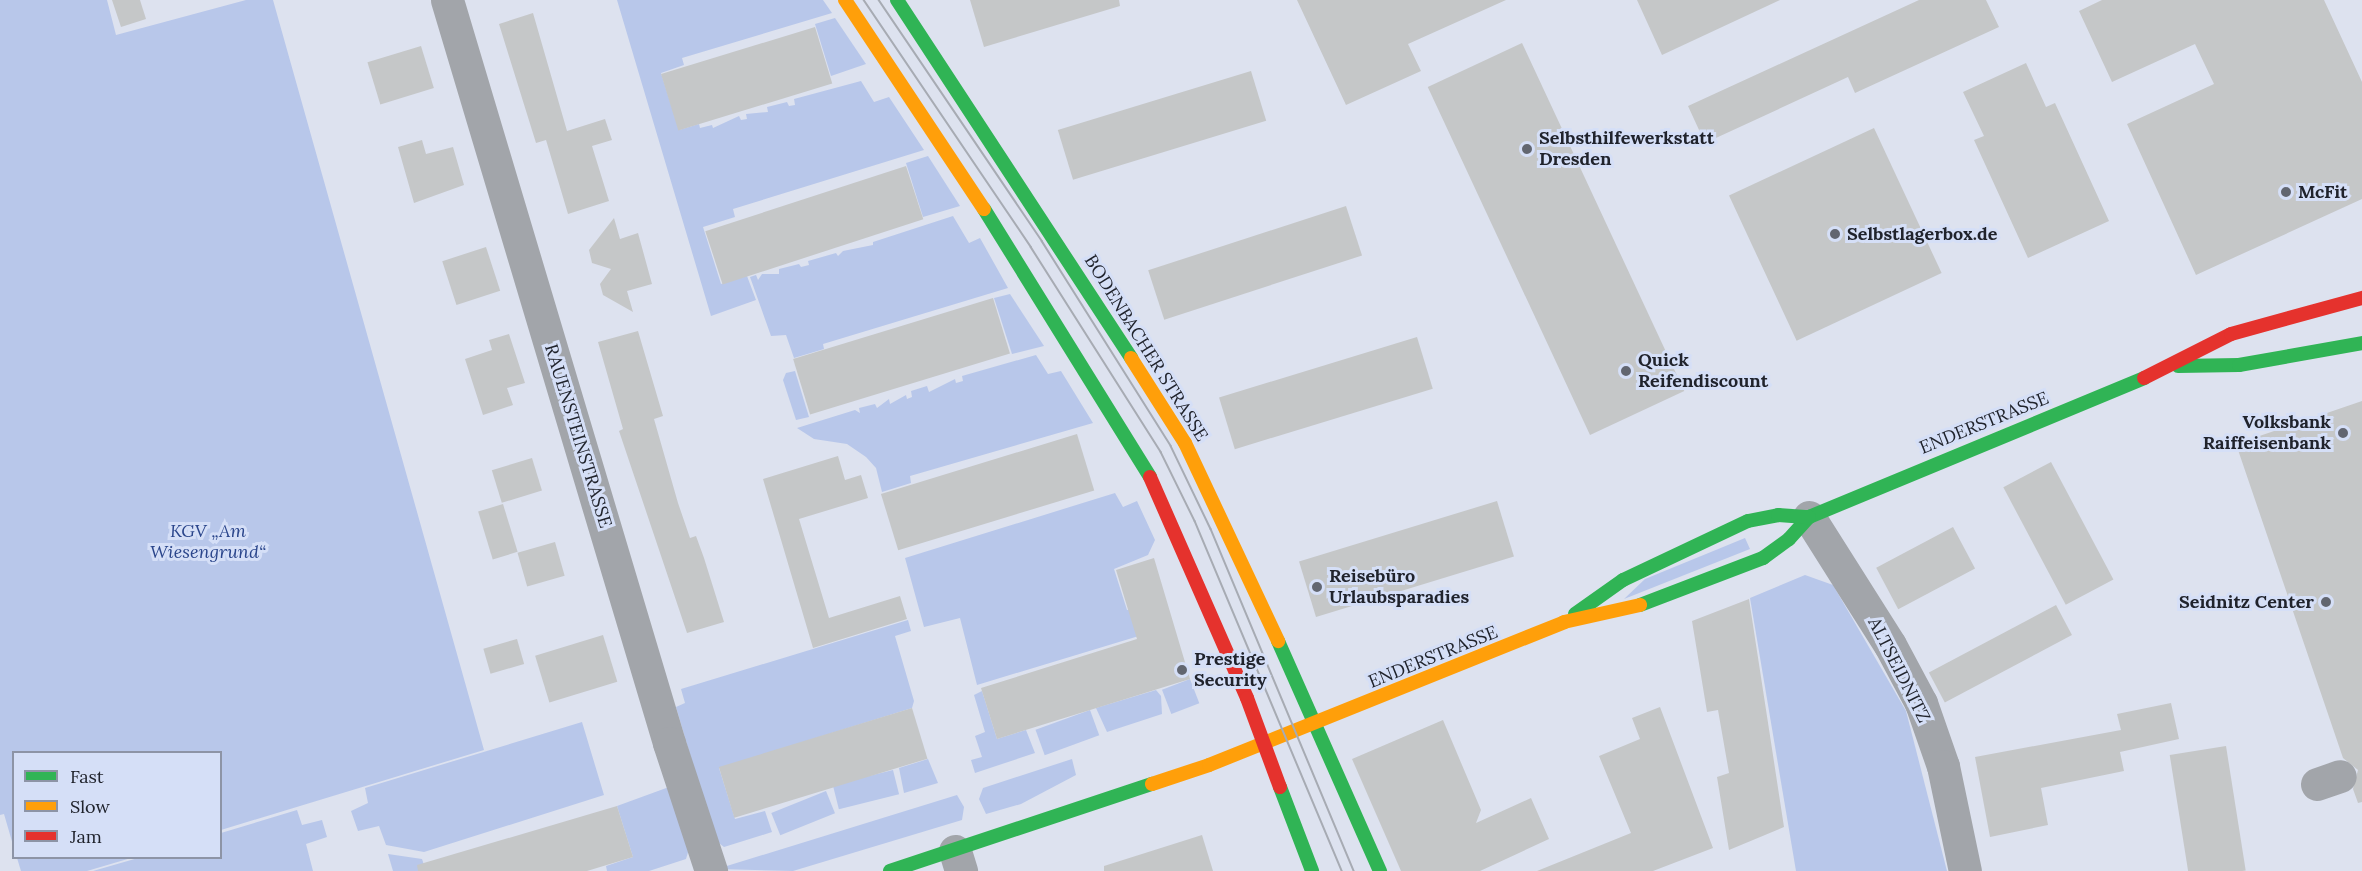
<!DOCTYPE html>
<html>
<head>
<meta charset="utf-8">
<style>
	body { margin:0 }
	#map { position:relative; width:2362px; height:871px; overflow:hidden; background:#dde2ef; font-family:Lora,serif }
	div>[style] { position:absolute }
	.green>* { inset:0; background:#b8c7ea; transform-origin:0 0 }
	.building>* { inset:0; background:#c5c7c8; transform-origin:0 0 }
	.street>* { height:33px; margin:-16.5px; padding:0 16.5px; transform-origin:16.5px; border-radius:16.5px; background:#a2a5aa }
	.fast>* { height:14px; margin:-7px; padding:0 7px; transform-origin:7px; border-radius:7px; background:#30b455 }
	.slow>* { height:14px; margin:-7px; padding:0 7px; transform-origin:7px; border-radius:7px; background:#ff9f0a }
	.jam>* { height:14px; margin:-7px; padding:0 7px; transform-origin:7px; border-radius:7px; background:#e5322d }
	.tram>* { height:1.5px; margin:-0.75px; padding:0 0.75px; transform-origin:0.75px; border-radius:0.75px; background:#a7abb3 }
	.dots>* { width:16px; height:16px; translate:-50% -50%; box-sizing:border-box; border:3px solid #d5dff7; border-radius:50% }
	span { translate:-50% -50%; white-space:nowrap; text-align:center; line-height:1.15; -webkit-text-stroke:6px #d5dff7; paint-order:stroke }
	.poi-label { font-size:18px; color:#20232c; font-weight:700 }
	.left { translate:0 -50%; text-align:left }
	.right { translate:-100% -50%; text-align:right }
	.street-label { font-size:18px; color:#20232c }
	.park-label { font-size:18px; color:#2a458b; font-style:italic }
	.legend { position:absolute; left:12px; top:751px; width:210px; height:108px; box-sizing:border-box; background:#d5dff7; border:2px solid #8d94a6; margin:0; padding:8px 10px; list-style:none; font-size:18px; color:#20232c }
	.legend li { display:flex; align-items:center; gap:12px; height:30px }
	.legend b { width:30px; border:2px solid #8d94a6 }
</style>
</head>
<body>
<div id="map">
	<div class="green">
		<div style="clip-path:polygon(0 0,107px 0,116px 35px,246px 0,273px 0,484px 750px,221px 830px,220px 752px,14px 752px,13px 845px,4px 814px,0 815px)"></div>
		<div style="clip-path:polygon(617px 0,823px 0,832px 13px,682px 58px,684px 65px,661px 73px,679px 130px,699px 124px,700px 128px,712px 125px,713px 128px,739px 116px,741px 120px,747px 119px,746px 114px,768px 112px,767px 107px,787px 102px,789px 106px,795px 105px,794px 99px,861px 81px,874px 102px,889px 97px,924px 150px,733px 209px,735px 217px,703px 227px,721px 284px,747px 276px,756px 300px,711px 316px)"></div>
		<div style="clip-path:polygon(835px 18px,866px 64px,831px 76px,815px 24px)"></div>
		<div style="clip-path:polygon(928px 156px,960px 206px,923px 217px,906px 163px)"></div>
		<div style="clip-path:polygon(953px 216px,969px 243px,980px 238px,1008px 288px,823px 344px,824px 349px,794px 358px,786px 335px,771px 336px,750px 277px,756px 275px,758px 280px,762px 274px,779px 274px,779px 269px,799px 264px,801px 267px,809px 265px,808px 261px,836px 253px,838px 256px,843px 251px,873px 245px,873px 242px)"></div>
		<div style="clip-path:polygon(1010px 294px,1044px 346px,1012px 354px,994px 298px)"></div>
		<div style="clip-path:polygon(1036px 355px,1048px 374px,1061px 371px,1093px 423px,910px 476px,911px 483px,882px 492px,876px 468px,866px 457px,847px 444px,814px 439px,797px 428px,855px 410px,860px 413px,859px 408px,875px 404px,877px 408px,889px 399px,890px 404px,906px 395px,907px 399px,912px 397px,911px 391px,927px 386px,929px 392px,955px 379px,956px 383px,963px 381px,962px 376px)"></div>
		<div style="clip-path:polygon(795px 371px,809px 417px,796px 420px,783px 380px,786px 373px)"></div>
		<div style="clip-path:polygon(1115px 493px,1123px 507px,1137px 501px,1155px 540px,1148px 555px,1114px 569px,1127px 610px,1145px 605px,1152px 632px,977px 685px,960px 618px,924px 627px,905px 558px)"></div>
		<div style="clip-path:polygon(1745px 538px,1750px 549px,1624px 599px,1645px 579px)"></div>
		<div style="clip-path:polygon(1805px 575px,1833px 585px,1906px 711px,1947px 871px,1796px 871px,1750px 598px)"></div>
		<div style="clip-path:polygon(908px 620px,911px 631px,895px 636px,914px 701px,912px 708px,719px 768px,735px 819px,765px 811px,772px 832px,724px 847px,715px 840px,676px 707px,685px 703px,681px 689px)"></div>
		<div style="left:1190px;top:679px;width:26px;height:30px;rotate:69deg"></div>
		<div style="clip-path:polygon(1156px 690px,1161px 696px,1162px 714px,1107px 732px,1096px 708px)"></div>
		<div style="clip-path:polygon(982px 691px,997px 739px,1026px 730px,1035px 753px,975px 773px,971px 760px,982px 757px,975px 736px,985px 732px,974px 695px)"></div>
		<div style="left:1090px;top:710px;width:27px;height:58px;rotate:70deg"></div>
		<div style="clip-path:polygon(582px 722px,604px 795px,424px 852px,386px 845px,379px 826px,358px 831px,351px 811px,368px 803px,365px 788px)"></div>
		<div style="clip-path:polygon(928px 759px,938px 783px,904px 793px,899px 768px)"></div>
		<div style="clip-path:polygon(1072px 759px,1076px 775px,1021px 804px,986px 814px,979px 799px,983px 788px)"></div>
		<div style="left:893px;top:770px;width:25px;height:62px;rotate:76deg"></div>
		<div style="clip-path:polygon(669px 787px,689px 849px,686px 859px,649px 871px,607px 871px,606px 866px,633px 857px,617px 806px)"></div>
		<div style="left:826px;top:791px;width:24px;height:59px;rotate:68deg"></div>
		<div style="clip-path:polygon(957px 795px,964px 807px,962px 820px,793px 871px,717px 869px)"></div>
		<div style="clip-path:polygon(297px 810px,302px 825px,322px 820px,327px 837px,306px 844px,313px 871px,93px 871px,138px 858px,220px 858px,221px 833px)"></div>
		<div style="clip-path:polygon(388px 854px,422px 859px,426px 871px,393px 871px)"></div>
		<div style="clip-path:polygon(17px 858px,131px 858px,87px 871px,21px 871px)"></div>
	</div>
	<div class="building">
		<div style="clip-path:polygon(112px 0,140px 0,146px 19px,121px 27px)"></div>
		<div style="clip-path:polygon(970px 0,1119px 0,1120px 6px,984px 47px)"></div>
		<div style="clip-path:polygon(1297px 0,1506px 0,1408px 44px,1421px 71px,1346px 105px)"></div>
		<div style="clip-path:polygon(1637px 0,1780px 0,1662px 55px)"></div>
		<div style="clip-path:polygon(1919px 0,1986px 0,1999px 27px,1855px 93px,1848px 77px,1705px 143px,1688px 106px)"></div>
		<div style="clip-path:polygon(2102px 0,2324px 0,2362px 82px,2362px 199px,2196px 275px,2127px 124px,2214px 84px,2195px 44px,2112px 82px,2079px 11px)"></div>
		<div style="clip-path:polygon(533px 13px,567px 131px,605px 119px,612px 140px,592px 146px,609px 201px,568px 214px,546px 140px,536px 143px,499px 24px)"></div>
		<div style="left:815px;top:27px;width:59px;height:161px;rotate:73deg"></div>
		<div style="left:1522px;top:43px;width:384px;height:104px;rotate:65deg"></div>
		<div style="left:421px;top:46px;width:44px;height:56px;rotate:73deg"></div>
		<div style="clip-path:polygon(2026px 63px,2046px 107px,2055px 103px,2109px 221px,2028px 258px,1974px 140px,1984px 136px,1963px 92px)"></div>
		<div style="left:1251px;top:71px;width:52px;height:202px;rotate:73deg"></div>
		<div style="left:1874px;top:128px;width:160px;height:160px;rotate:65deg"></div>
		<div style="clip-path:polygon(422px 140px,426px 154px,453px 147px,464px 185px,414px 203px,398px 147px)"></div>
		<div style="left:906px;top:166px;width:56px;height:211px;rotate:72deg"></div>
		<div style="left:1346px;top:206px;width:52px;height:208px;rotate:72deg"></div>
		<div style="clip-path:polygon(614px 218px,620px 239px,638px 233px,652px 284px,627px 291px,633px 312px,603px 295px,600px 284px,611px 269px,592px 263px,589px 250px)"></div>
		<div style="left:486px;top:247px;width:46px;height:46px;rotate:72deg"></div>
		<div style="left:993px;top:298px;width:58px;height:209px;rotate:73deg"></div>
		<div style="clip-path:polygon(638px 331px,663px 416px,654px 419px,678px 503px,690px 538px,696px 536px,704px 558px,724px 622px,687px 633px,619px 431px,623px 429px,598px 342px)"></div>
		<div style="clip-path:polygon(509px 334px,525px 383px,507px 388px,513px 405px,483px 415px,465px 359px,492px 350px,489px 340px)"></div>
		<div style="left:1417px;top:337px;width:54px;height:207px;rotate:73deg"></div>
		<div style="clip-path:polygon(2362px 401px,2362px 802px,2358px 803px,2353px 789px,2358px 770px,2343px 758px,2236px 444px)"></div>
		<div style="left:1077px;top:434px;width:59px;height:205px;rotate:73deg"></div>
		<div style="clip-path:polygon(838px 456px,845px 480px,861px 475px,868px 498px,799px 519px,829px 618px,900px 596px,907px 619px,813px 648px,763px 479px)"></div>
		<div style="left:532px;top:458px;width:34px;height:42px;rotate:73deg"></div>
		<div style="left:2051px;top:462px;width:133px;height:54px;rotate:62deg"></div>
		<div style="left:1497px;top:501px;width:58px;height:207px;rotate:73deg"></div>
		<div style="left:503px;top:504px;width:50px;height:26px;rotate:73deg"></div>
		<div style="left:1953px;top:527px;width:47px;height:87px;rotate:62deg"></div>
		<div style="left:555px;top:542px;width:35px;height:39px;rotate:74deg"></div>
		<div style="clip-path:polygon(1154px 558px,1190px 679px,997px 739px,981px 688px,1137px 639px,1116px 570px)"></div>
		<div style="clip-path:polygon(1749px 599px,1784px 827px,1729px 850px,1717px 777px,1729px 773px,1718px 710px,1707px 712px,1692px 621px)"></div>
		<div style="left:2056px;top:605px;width:34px;height:144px;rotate:62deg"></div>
		<div style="left:603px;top:635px;width:49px;height:71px;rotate:73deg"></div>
		<div style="left:517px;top:639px;width:26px;height:35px;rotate:74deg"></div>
		<div style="clip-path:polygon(2171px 703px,2179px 739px,2120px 752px,2124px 771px,2041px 788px,2048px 825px,1990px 837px,1975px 757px,2121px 730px,2117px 714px)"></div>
		<div style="clip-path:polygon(1660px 707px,1713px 848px,1653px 871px,1537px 871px,1631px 833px,1599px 756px,1640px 739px,1632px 718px)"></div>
		<div style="left:912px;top:708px;width:53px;height:202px;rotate:73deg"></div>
		<div style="clip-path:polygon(1443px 720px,1481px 810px,1476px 823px,1531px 798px,1549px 839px,1480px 871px,1401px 871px,1352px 759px)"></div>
		<div style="left:2226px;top:746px;width:126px;height:57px;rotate:81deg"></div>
		<div style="clip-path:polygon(617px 806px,633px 857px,587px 871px,418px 871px,417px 865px)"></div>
		<div style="clip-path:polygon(1202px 835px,1213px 871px,1104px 871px,1104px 866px)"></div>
	</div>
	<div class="street">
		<div style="left:447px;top:0;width:775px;rotate:73.36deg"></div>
		<div style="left:669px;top:743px;width:135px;rotate:71.8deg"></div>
		<div style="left:1809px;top:517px;width:151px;rotate:57.7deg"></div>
		<div style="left:1890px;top:645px;width:66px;rotate:61.9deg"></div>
		<div style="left:1921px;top:703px;width:67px;rotate:70.8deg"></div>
		<div style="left:1943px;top:766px;width:107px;rotate:78.2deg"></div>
		<div style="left:2317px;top:784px;width:24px;rotate:-19deg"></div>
		<div style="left:955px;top:851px;width:21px;rotate:73deg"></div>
	</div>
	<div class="fast">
		<div style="left:897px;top:0;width:428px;rotate:56.8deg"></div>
		<div style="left:984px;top:209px;width:315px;rotate:58.2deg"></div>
		<div style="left:2178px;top:366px;width:61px;rotate:-0.9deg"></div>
		<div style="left:2239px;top:365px;width:125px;rotate:-10.1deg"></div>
		<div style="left:1640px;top:605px;width:132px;rotate:-20.9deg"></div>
		<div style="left:1763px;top:558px;width:32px;rotate:-36deg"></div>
		<div style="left:1789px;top:539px;width:30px;rotate:-48deg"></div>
		<div style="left:1809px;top:517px;width:363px;rotate:-22.5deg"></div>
		<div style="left:1575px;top:614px;width:59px;rotate:-35.3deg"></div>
		<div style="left:1623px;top:580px;width:138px;rotate:-25.3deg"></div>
		<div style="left:1748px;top:521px;width:31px;rotate:-11deg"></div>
		<div style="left:1778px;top:515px;width:31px;rotate:4deg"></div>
		<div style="left:1278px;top:641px;width:252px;rotate:66.1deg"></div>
		<div style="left:1280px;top:787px;width:90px;rotate:69.1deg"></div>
		<div style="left:890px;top:871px;width:276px;rotate:-18.4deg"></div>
	</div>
	<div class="slow">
		<div style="left:845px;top:0;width:251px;rotate:56.4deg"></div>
		<div style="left:1131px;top:358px;width:101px;rotate:57.6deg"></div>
		<div style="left:1185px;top:443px;width:219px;rotate:64.8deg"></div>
		<div style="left:1152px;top:784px;width:60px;rotate:-18.4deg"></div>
		<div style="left:1209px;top:765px;width:383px;rotate:-21.9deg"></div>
		<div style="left:1564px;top:622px;width:78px;rotate:-12.6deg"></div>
	</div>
	<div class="jam">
		<div style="left:2144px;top:378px;width:97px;rotate:-26.8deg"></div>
		<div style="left:2231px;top:334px;width:136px;rotate:-15.4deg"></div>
		<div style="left:1150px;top:477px;width:241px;rotate:66.3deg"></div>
		<div style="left:1247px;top:698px;width:95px;rotate:69.7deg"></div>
	</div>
	<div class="tram">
		<div style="left:864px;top:0;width:298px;rotate:55.9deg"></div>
		<div style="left:1031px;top:247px;width:243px;rotate:57.6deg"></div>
		<div style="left:1161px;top:452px;width:77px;rotate:63.8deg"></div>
		<div style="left:1195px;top:521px;width:380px;rotate:67.2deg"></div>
		<div style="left:879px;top:0;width:291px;rotate:55.9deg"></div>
		<div style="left:1042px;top:241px;width:242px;rotate:57.8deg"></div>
		<div style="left:1171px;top:446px;width:92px;rotate:64.3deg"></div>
		<div style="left:1211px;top:529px;width:371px;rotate:67.3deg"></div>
	</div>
	<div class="dots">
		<div style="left:1527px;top:149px;background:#626670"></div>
		<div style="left:2286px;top:192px;background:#626670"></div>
		<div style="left:1835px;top:234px;background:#626670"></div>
		<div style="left:1626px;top:371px;background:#626670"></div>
		<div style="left:2343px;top:433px;background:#626670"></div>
		<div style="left:1317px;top:587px;background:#626670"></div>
		<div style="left:2326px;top:602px;background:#626670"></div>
		<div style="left:1182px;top:670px;background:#626670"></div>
	</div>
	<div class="poi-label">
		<span class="left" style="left:1539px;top:149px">Selbsthilfewerkstatt<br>Dresden</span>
		<span class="left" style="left:2298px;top:192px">McFit</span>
		<span class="left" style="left:1847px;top:234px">Selbstlagerbox.de</span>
		<span class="left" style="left:1638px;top:371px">Quick<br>Reifendiscount</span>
		<span class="right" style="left:2331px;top:433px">Volksbank<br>Raiffeisenbank</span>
		<span class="left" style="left:1329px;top:587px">Reisebüro<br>Urlaubsparadies</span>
		<span class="right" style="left:2314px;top:602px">Seidnitz Center</span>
		<span class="left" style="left:1194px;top:670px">Prestige<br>Security</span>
	</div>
	<div class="street-label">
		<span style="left:1146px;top:348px;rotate:58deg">BODENBACHER STRASSE</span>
		<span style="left:1984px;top:423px;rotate:-22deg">ENDERSTRASSE</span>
		<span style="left:578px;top:436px;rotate:73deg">RAUENSTEINSTRASSE</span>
		<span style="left:1433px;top:657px;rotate:-22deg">ENDERSTRASSE</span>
		<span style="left:1899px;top:670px;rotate:63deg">ALTSEIDNITZ</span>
	</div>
	<div class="park-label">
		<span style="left:208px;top:542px">KGV „Am<br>Wiesengrund“</span>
	</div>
	<ul class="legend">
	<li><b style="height:8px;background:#30b455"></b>Fast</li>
	<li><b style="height:8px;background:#ff9f0a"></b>Slow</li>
	<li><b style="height:8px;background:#e5322d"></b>Jam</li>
	</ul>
</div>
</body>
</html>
